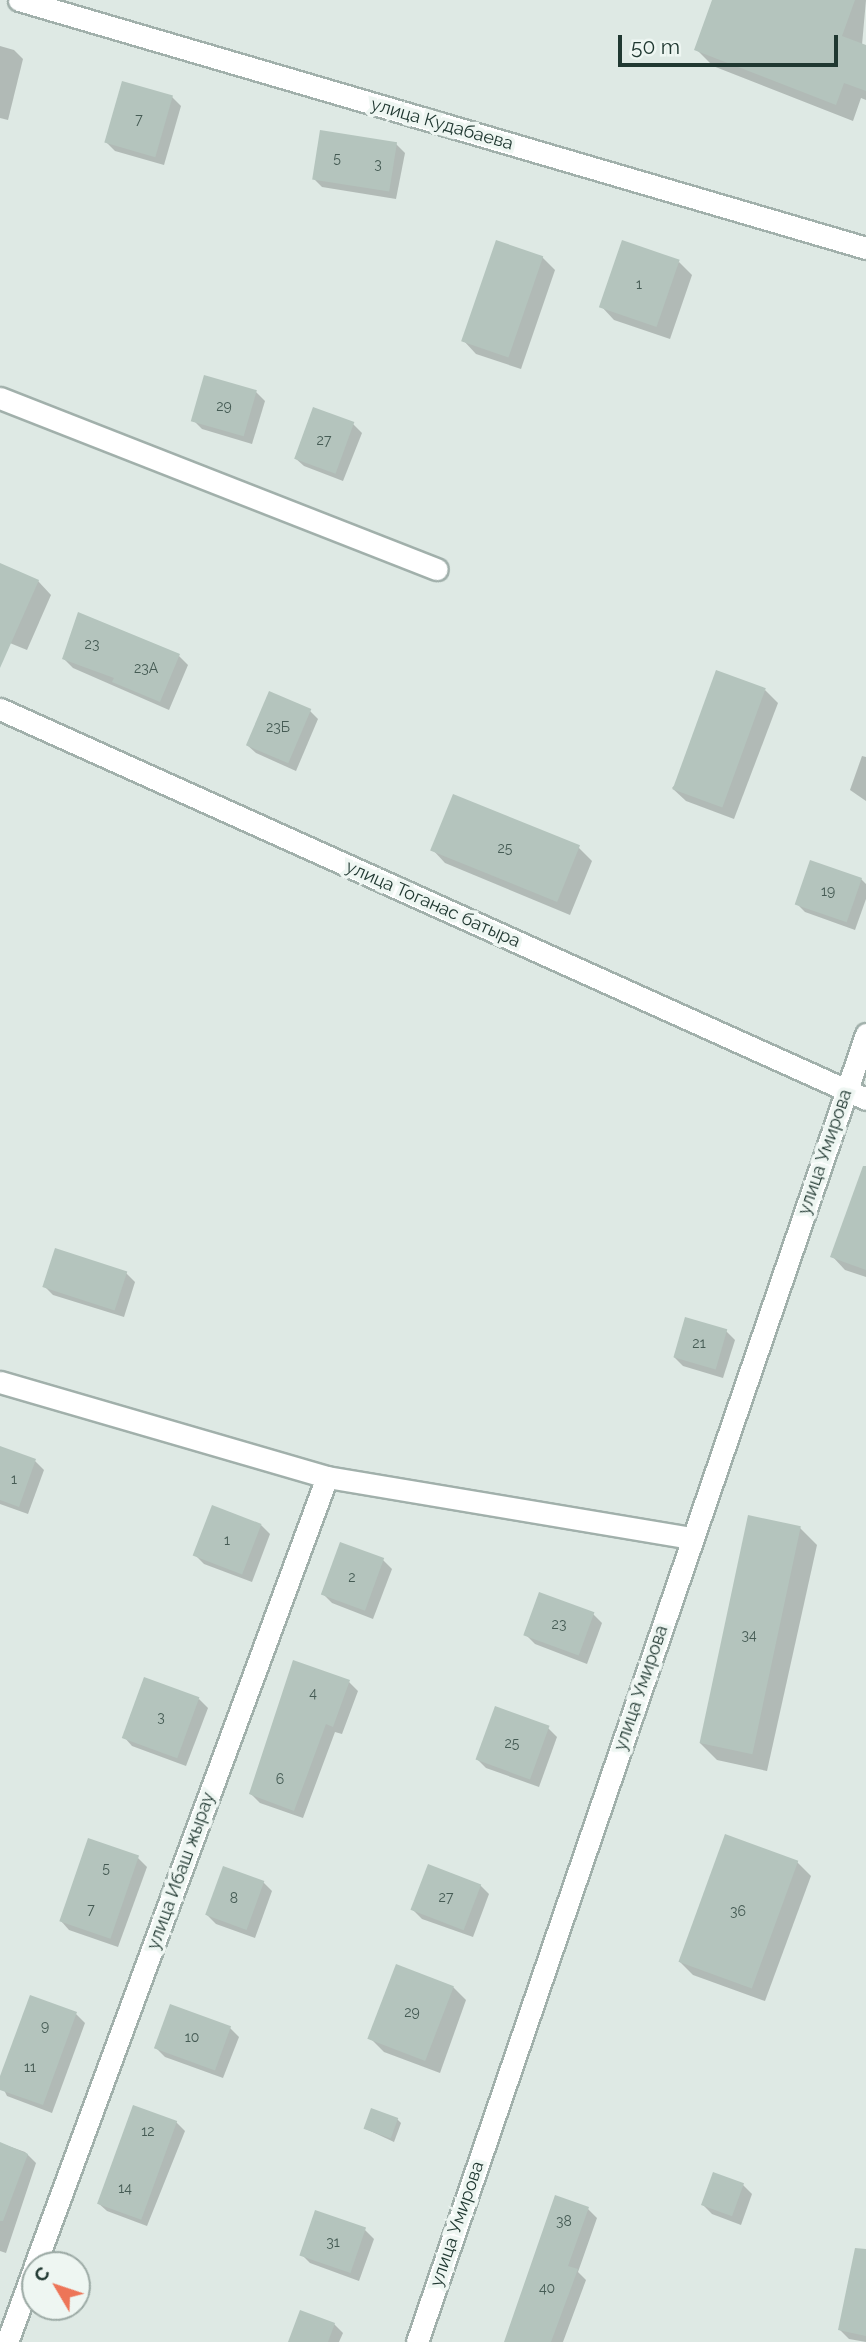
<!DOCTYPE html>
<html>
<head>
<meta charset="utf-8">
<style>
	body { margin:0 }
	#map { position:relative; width:866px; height:2342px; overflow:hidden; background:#dee9e4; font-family:Raleway,sans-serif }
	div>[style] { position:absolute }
	.shadow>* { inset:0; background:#0003 }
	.building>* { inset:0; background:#b4c4bd; transform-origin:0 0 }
	.roads { filter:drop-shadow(2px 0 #a1b0ab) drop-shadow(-2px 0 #a1b0ab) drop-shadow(0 2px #a1b0ab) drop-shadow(0 -2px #a1b0ab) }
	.minor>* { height:21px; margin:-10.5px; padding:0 10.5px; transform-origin:10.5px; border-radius:10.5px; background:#fff }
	span { translate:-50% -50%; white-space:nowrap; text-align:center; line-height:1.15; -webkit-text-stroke:7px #eef6f2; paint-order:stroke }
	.number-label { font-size:14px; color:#455b54 }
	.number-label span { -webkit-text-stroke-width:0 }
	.street-label { font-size:18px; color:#203831 }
	.north { position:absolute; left:21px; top:2251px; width:70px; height:70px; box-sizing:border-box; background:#eef6f2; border:2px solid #9caaa5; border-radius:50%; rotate:309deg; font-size:19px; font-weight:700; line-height:28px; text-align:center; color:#203831 }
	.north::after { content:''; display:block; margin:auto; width:24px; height:32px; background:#ed7558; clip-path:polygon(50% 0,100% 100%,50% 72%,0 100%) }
	.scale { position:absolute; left:618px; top:35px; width:220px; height:32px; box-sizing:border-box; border:4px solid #203831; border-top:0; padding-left:9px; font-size:21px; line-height:24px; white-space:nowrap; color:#203831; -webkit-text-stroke:5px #eef6f2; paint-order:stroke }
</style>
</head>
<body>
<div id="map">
	<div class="shadow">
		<div style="clip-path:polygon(714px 0,866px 0,862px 45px,866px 47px,866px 100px,861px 98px,853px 121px,713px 66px,696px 49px)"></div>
		<div style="clip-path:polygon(0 46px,14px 50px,23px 59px,8px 120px,0 118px)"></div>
		<div style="clip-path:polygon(172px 97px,181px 106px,164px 165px,115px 151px,106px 142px)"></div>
		<div style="clip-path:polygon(396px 144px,405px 153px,396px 199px,322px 187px,313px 178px)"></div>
		<div style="clip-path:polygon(542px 257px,555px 270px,521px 369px,476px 354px,463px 340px)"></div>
		<div style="clip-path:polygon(679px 262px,692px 275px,670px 339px,614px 320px,601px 306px)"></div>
		<div style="clip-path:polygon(256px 392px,265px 401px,252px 444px,202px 429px,193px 420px)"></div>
		<div style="clip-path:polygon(353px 424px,362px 433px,343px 481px,304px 466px,295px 458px)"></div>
		<div style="clip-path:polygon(0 565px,38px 581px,51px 595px,27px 650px,0 639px)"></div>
		<div style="clip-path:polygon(179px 656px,188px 665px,169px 710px,73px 668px,64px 659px)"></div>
		<div style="clip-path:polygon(765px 690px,778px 703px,734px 819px,686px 801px,672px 788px)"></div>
		<div style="clip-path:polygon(310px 711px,318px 719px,296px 771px,256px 753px,247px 745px)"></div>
		<div style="clip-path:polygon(862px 756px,866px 757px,866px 801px,850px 790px)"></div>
		<div style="clip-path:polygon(579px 848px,592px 861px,570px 915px,445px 863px,432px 849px)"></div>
		<div style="clip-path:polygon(861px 879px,866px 884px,866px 899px,855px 930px,805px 912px,796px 903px)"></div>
		<div style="clip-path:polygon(866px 1178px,866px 1277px,845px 1270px,832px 1256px)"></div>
		<div style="clip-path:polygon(126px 1273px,135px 1282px,124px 1317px,53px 1295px,44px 1286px)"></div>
		<div style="clip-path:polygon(726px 1331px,735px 1340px,723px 1378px,683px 1366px,674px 1357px)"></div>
		<div style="clip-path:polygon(0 1448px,35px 1461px,44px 1470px,28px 1514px,0 1504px)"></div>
		<div style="clip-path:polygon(261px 1525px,270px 1534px,252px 1582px,204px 1564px,195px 1555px)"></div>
		<div style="clip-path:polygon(800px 1528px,817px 1545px,767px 1771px,717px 1760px,700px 1743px)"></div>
		<div style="clip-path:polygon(383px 1560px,392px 1569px,373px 1619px,332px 1603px,323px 1594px)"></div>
		<div style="clip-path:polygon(593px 1614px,602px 1623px,587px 1664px,535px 1644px,526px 1635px)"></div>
		<div style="clip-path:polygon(349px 1682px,358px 1691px,342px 1734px,335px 1732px,303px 1818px,260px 1803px,251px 1794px)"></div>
		<div style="clip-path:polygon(199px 1699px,208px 1708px,186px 1766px,132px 1746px,124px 1737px)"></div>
		<div style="clip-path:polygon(548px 1728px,557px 1737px,539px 1787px,486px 1768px,477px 1759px)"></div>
		<div style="clip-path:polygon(138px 1858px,147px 1867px,118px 1947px,69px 1930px,61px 1921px)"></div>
		<div style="clip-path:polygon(797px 1862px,811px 1876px,765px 2001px,693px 1975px,680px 1962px)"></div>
		<div style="clip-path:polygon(263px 1882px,272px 1891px,255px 1938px,216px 1924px,207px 1915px)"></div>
		<div style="clip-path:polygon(480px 1885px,489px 1894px,473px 1937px,422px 1919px,413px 1910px)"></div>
		<div style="clip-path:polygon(453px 1987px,466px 2000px,440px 2073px,384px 2052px,371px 2039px)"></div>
		<div style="clip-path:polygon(76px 2014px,85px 2023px,52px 2113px,7px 2096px,0 2082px)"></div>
		<div style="clip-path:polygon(230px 2028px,239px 2037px,223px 2078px,165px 2057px,156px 2048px)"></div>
		<div style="clip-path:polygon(397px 2119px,401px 2123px,394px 2142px,366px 2129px)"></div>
		<div style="clip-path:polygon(176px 2122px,185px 2131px,147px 2226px,107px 2211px,98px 2203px)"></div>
		<div style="clip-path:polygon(0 2143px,25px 2152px,36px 2163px,6px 2253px,0 2251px)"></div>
		<div style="clip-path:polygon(743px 2185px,752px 2194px,741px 2225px,712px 2214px,703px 2205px)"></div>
		<div style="clip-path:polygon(588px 2209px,597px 2218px,578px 2272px,586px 2280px,563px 2342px,506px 2342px)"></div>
		<div style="clip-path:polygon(365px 2230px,374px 2239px,359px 2281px,310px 2263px,301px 2254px)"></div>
		<div style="clip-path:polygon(866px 2290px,866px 2342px,849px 2339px,840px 2330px)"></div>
		<div style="clip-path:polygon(334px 2324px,343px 2333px,339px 2342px,290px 2342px)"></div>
	</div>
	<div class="building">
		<div style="clip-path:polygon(712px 0,855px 0,842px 36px,866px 45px,866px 91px,844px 83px,836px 105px,694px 50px)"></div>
		<div style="left:122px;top:81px;width:53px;height:64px;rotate:16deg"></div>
		<div style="left:320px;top:130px;width:78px;height:50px;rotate:9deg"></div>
		<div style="left:496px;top:240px;width:50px;height:107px;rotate:19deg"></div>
		<div style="left:622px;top:240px;width:61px;height:71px;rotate:19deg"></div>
		<div style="left:204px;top:375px;width:55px;height:48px;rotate:16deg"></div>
		<div style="left:313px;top:407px;width:44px;height:55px;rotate:20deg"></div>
		<div style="clip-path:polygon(0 563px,39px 580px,0 668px)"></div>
		<div style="clip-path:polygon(78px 612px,180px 654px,160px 702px,112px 682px,114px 678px,62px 659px)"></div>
		<div style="left:716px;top:670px;width:53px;height:127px;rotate:20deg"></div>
		<div style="left:269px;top:691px;width:46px;height:59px;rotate:23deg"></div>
		<div style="left:453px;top:794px;width:137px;height:61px;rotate:22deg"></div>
		<div style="left:810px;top:860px;width:55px;height:47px;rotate:19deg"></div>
		<div style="clip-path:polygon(863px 1166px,866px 1166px,866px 1270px,830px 1257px)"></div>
		<div style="left:55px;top:1248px;width:76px;height:41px;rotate:18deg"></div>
		<div style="left:685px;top:1317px;width:44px;height:42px;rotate:16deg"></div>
		<div style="clip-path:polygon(0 1446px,36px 1459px,19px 1507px,0 1500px)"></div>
		<div style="left:212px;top:1505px;width:53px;height:54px;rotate:21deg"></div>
		<div style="left:748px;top:1515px;width:54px;height:233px;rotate:12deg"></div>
		<div style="left:340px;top:1542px;width:47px;height:56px;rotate:20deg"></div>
		<div style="left:539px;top:1592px;width:59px;height:46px;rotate:20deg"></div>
		<div style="clip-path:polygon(293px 1660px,350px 1680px,333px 1727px,326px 1724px,294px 1811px,249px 1794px)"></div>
		<div style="left:144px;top:1677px;width:59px;height:65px;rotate:20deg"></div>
		<div style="left:495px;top:1706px;width:58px;height:57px;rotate:20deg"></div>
		<div style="left:725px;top:1834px;width:78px;height:136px;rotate:20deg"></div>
		<div style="left:88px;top:1838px;width:54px;height:88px;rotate:19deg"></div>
		<div style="left:428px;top:1864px;width:57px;height:49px;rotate:21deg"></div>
		<div style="left:223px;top:1866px;width:44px;height:52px;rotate:20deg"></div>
		<div style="left:396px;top:1964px;width:62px;height:80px;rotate:21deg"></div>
		<div style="clip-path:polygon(30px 1995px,77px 2012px,43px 2105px,0 2090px,0 2076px)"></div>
		<div style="left:170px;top:2004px;width:65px;height:47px;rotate:20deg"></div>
		<div style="left:133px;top:2105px;width:47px;height:105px;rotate:20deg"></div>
		<div style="left:371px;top:2108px;width:29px;height:22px;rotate:20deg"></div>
		<div style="clip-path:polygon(0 2142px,28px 2154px,3px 2221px,0 2221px)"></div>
		<div style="left:713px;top:2172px;width:33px;height:35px;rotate:20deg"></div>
		<div style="clip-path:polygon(555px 2195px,589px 2207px,568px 2266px,578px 2269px,551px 2342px,504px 2342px)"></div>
		<div style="left:315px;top:2210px;width:54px;height:48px;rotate:19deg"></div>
		<div style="clip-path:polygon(855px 2248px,866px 2249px,866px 2336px,838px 2330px)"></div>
		<div style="clip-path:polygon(300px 2310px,335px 2323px,328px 2342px,288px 2342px)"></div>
	</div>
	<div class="roads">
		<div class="minor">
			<div style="left:19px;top:0;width:883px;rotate:16.32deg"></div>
			<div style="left:0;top:398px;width:469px;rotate:21.4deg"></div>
			<div style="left:0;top:709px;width:950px;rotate:24.24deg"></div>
			<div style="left:0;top:1382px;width:341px;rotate:16.2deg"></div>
			<div style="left:327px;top:1477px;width:370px;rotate:9.5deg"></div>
			<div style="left:35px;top:2265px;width:840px;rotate:-69.67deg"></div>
			<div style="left:7px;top:2342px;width:81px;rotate:-69.8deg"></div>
			<div style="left:417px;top:2342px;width:1383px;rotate:-71.05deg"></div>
		</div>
	</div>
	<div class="number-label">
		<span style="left:139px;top:119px">7</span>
		<span style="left:337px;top:158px">5</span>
		<span style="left:378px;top:164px">3</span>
		<span style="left:639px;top:284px">1</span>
		<span style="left:224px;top:406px">29</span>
		<span style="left:324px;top:440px">27</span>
		<span style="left:92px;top:644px">23</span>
		<span style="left:146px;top:668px">23А</span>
		<span style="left:278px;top:727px">23Б</span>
		<span style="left:505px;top:848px">25</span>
		<span style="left:828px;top:891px">19</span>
		<span style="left:699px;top:1343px">21</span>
		<span style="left:14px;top:1479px">1</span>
		<span style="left:227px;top:1540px">1</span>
		<span style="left:352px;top:1577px">2</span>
		<span style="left:559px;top:1624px">23</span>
		<span style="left:749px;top:1635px">34</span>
		<span style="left:313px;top:1693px">4</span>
		<span style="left:161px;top:1717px">3</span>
		<span style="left:512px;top:1743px">25</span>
		<span style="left:280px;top:1779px">6</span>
		<span style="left:106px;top:1868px">5</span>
		<span style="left:446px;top:1897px">27</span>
		<span style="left:234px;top:1898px">8</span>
		<span style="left:91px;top:1909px">7</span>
		<span style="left:738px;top:1911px">36</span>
		<span style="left:412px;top:2012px">29</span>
		<span style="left:45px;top:2026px">9</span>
		<span style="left:192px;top:2037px">10</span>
		<span style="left:30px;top:2067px">11</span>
		<span style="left:148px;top:2131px">12</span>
		<span style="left:125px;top:2188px">14</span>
		<span style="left:564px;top:2221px">38</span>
		<span style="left:333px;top:2242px">31</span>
		<span style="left:547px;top:2288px">40</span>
	</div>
	<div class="street-label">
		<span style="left:442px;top:124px;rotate:16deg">улица Кудабаева</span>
		<span style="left:433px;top:904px;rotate:24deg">улица Тоганас батыра</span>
		<span style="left:825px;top:1152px;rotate:-71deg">улица Умирова</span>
		<span style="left:641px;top:1688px;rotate:-71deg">улица Умирова</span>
		<span style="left:181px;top:1871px;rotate:-70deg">улица Ибаш жырау</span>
		<span style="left:457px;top:2224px;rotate:-71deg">улица Умирова</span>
	</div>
	<div class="north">С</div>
	<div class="scale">50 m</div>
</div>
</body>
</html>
